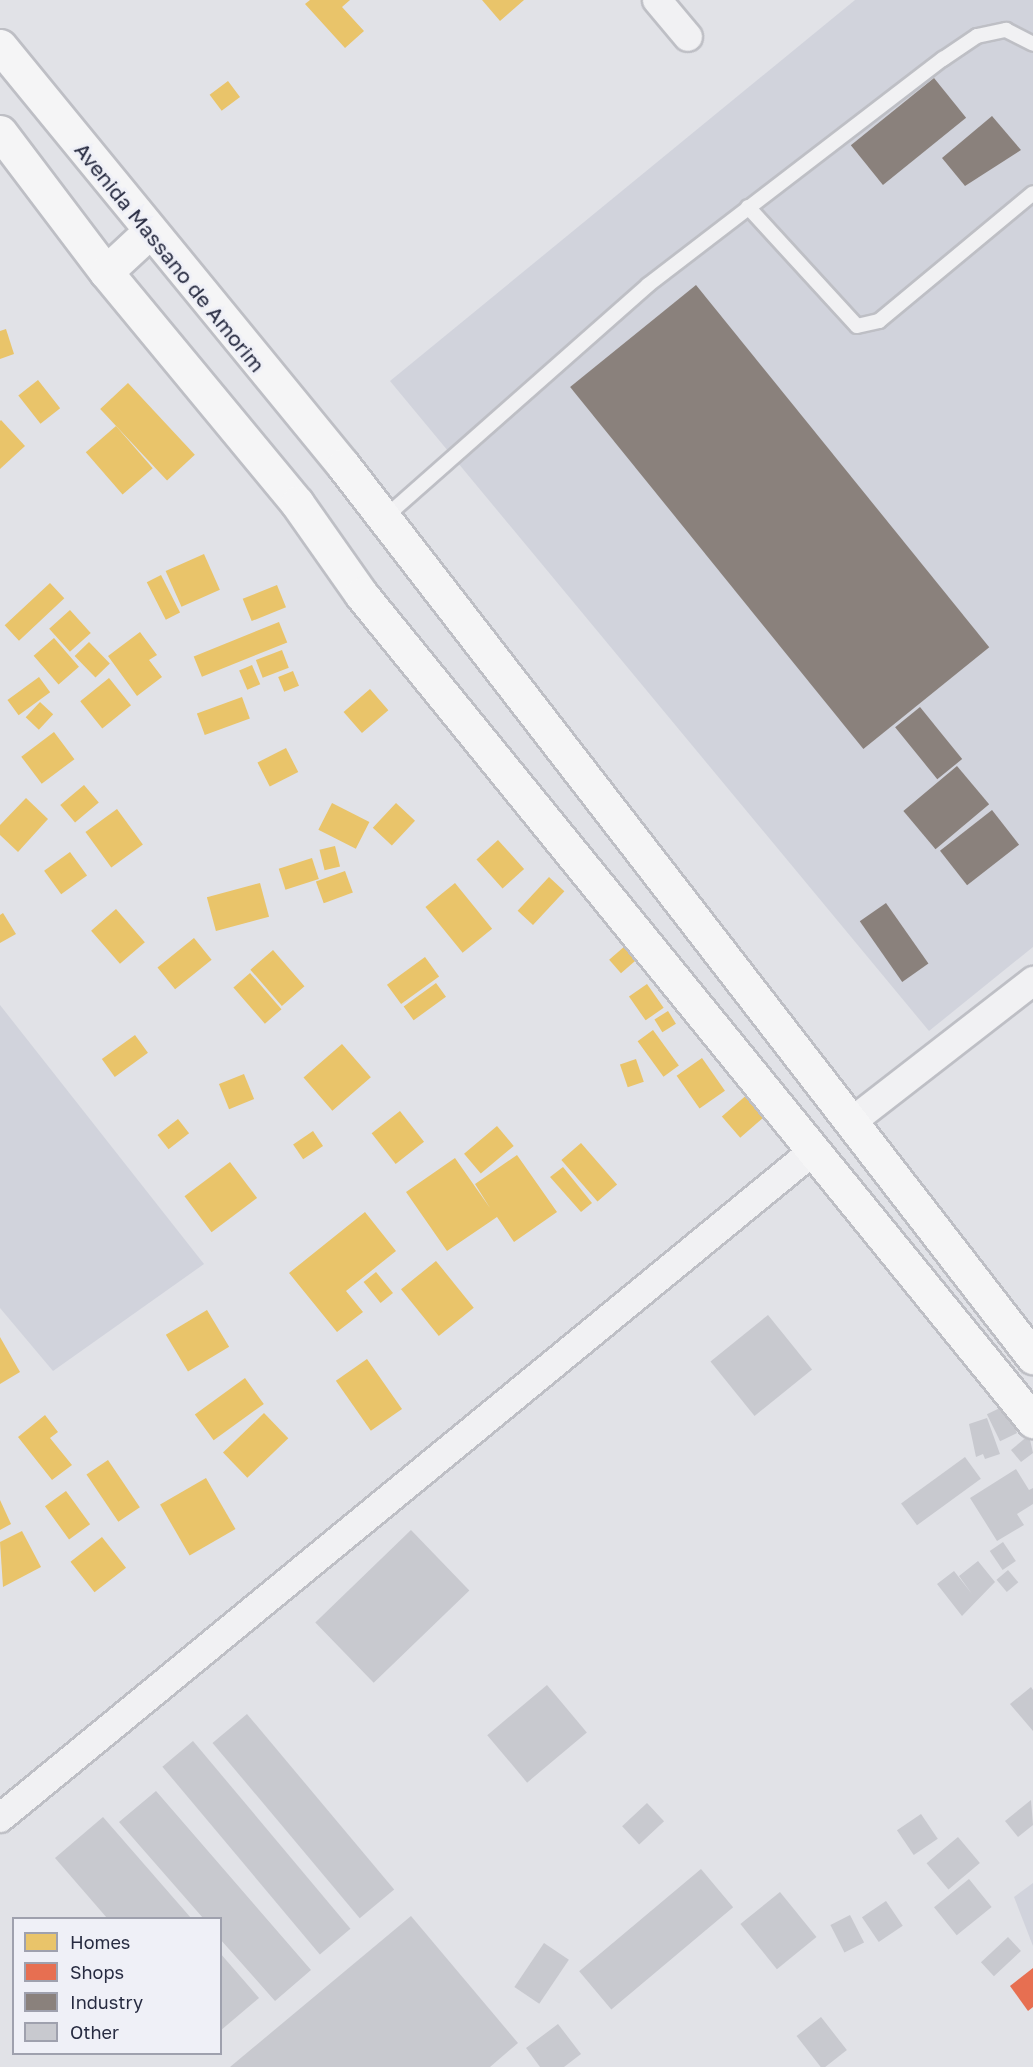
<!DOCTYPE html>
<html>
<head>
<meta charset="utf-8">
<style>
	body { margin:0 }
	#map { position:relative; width:1033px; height:2067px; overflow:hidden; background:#e1e2e7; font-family:"Golos Text",sans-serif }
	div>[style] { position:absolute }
	.built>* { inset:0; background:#d1d3dc }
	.homes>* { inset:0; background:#e9c46a; transform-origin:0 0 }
	.shops>* { inset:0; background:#e76f51 }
	.industry>* { inset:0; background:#8a817c; transform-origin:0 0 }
	.building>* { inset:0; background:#c8c9cf; transform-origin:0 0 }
	.roads { filter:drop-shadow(2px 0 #bebfc5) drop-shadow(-2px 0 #bebfc5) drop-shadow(0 2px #bebfc5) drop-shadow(0 -2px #bebfc5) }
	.service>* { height:14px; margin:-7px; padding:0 7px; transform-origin:7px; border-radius:7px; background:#f1f1f3 }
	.minor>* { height:28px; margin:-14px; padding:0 14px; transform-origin:14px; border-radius:14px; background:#f1f1f3 }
	.trunk>* { height:33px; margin:-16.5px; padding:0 16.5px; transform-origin:16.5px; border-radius:16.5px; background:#f5f5f6 }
	span { translate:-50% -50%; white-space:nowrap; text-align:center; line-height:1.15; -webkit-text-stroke:6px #eff0f7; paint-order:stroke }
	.street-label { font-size:21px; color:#272b41 }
	.legend { position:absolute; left:12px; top:1917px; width:210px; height:138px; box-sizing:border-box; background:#eff0f7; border:2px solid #9fa1ae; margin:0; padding:8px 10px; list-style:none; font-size:18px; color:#272b41 }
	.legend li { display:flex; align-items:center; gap:12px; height:30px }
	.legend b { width:30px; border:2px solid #9fa1ae }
</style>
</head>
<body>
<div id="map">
	<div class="built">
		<div style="clip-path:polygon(855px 0,1033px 0,1033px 947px,929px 1031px,390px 381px)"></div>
		<div style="clip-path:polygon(0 1005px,204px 1264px,53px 1371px,0 1308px)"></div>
		<div style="clip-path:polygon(1033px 1883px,1033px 1946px,1014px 1897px)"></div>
	</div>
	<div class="homes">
		<div style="clip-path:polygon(310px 0,350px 0,342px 7px,364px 31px,345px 48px,305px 4px)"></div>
		<div style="clip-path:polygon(482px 0,524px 0,500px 21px)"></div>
		<div style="left:228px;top:81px;width:20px;height:23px;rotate:53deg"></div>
		<div style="clip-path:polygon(6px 329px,14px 354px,0 359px,0 331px)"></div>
		<div style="left:38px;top:380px;width:36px;height:25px;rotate:52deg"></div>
		<div style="left:128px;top:383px;width:98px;height:38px;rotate:47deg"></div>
		<div style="clip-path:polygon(1px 420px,25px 446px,0 469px,0 421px)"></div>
		<div style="left:116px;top:426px;width:56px;height:40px;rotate:49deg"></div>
		<div style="left:204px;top:554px;width:39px;height:42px;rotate:66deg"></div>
		<div style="left:161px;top:575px;width:42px;height:16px;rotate:63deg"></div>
		<div style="left:50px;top:583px;width:21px;height:62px;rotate:47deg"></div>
		<div style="left:277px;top:585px;width:24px;height:37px;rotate:68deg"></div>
		<div style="left:70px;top:610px;width:31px;height:28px;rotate:48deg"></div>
		<div style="left:279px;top:622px;width:22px;height:92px;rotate:68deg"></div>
		<div style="clip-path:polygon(140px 632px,157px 655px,149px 660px,162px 677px,137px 696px,108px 656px)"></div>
		<div style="left:54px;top:638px;width:38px;height:27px;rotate:49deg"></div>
		<div style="left:89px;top:642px;width:30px;height:20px;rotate:46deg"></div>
		<div style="left:282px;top:650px;width:19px;height:28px;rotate:69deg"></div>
		<div style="left:252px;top:665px;width:21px;height:14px;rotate:67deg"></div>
		<div style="left:293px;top:671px;width:16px;height:16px;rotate:68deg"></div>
		<div style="left:39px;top:677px;width:19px;height:39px;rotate:54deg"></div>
		<div style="left:109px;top:678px;width:35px;height:37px;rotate:51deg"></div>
		<div style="left:370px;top:689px;width:28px;height:35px;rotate:49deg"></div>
		<div style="left:242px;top:697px;width:23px;height:48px;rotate:70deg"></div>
		<div style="left:40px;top:702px;width:18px;height:21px;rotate:43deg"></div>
		<div style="left:54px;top:732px;width:34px;height:41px;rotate:53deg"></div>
		<div style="left:286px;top:748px;width:27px;height:32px;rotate:63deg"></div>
		<div style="left:84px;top:785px;width:23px;height:31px;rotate:50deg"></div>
		<div style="clip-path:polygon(26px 798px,48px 819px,18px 852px,0 835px,0 825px)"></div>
		<div style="left:332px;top:803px;width:42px;height:30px;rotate:27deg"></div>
		<div style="left:396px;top:803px;width:26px;height:34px;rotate:43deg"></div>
		<div style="left:117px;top:809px;width:44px;height:39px;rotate:54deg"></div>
		<div style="left:498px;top:840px;width:39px;height:29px;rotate:48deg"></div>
		<div style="left:335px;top:846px;width:21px;height:16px;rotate:76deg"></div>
		<div style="left:70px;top:852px;width:29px;height:32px;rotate:54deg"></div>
		<div style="left:312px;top:858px;width:22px;height:35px;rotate:72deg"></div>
		<div style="left:345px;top:871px;width:23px;height:31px;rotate:70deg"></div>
		<div style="left:549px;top:877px;width:21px;height:46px;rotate:43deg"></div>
		<div style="left:260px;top:883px;width:35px;height:55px;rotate:75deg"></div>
		<div style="left:455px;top:883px;width:59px;height:38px;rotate:51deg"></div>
		<div style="left:116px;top:909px;width:44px;height:33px;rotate:49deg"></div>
		<div style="clip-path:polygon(3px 913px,16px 934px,0 943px,0 915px)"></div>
		<div style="left:194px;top:938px;width:28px;height:47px;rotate:51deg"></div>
		<div style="left:625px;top:946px;width:18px;height:21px;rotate:49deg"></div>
		<div style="left:273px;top:950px;width:48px;height:30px;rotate:49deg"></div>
		<div style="left:425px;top:957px;width:24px;height:47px;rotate:54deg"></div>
		<div style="left:250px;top:973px;width:48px;height:22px;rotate:49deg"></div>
		<div style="left:436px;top:983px;width:17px;height:40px;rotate:54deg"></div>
		<div style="left:647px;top:984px;width:29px;height:22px;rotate:55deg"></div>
		<div style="left:668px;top:1011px;width:15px;height:16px;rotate:58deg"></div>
		<div style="left:653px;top:1030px;width:44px;height:19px;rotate:54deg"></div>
		<div style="left:135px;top:1035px;width:22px;height:41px;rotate:54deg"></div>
		<div style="left:342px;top:1044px;width:44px;height:51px;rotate:49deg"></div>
		<div style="left:702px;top:1058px;width:40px;height:31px;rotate:55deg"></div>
		<div style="left:636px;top:1059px;width:24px;height:17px;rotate:71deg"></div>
		<div style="left:244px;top:1074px;width:27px;height:27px;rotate:68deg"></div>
		<div style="left:749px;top:1093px;width:28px;height:36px;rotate:49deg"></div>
		<div style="left:400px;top:1111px;width:39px;height:36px;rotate:52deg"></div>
		<div style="left:178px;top:1119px;width:18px;height:26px;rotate:52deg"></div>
		<div style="left:497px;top:1126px;width:26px;height:43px;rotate:50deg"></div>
		<div style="left:313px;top:1131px;width:18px;height:24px;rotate:56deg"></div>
		<div style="left:581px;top:1143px;width:55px;height:26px;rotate:49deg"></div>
		<div style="clip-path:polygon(517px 1155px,557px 1212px,514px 1242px,497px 1217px,447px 1251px,406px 1192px,455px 1158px,490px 1208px,475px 1184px)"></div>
		<div style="left:230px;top:1162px;width:45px;height:57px;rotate:53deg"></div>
		<div style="clip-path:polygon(563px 1167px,592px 1203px,581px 1212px,550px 1177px)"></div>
		<div style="clip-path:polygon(365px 1212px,396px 1251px,346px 1291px,363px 1312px,337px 1332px,289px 1273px)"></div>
		<div style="left:436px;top:1261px;width:60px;height:45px;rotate:51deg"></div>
		<div style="left:376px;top:1272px;width:27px;height:16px;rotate:51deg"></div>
		<div style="left:207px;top:1310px;width:43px;height:48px;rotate:59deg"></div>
		<div style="clip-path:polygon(0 1337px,20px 1372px,0 1384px)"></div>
		<div style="left:367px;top:1359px;width:61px;height:38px;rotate:55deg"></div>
		<div style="left:245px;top:1378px;width:32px;height:62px;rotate:54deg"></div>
		<div style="left:264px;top:1413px;width:35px;height:57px;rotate:46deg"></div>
		<div style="clip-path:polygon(45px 1415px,58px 1432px,50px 1438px,72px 1465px,52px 1480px,18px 1437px)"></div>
		<div style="left:108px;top:1460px;width:57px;height:26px;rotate:56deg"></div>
		<div style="left:206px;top:1478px;width:59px;height:53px;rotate:60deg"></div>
		<div style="left:66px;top:1491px;width:41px;height:26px;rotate:54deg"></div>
		<div style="clip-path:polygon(0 1500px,11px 1524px,0 1530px)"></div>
		<div style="clip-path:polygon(22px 1531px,41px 1567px,3px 1587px,0 1542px)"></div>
		<div style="left:102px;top:1537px;width:39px;height:40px;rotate:52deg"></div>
	</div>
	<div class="shops">
		<div style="clip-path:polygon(1033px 1968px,1033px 2007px,1028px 2011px,1010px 1986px)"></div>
	</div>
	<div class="industry">
		<div style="left:934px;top:78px;width:51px;height:107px;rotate:51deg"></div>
		<div style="clip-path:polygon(992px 116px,1021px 150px,965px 186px,942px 158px)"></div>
		<div style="left:696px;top:285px;width:466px;height:162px;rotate:51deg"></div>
		<div style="left:920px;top:707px;width:67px;height:32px;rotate:51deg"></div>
		<div style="left:957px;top:766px;width:50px;height:70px;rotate:50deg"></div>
		<div style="left:992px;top:810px;width:44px;height:66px;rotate:52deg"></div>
		<div style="left:886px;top:903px;width:74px;height:32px;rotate:55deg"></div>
	</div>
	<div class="building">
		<div style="left:768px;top:1315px;width:70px;height:74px;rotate:51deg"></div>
		<div style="left:1004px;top:1406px;width:30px;height:19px;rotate:64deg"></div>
		<div style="clip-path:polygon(987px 1418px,1000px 1454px,985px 1459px,983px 1454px,976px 1457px,969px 1424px)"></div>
		<div style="clip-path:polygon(1029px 1435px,1033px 1453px,1021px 1462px,1011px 1450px)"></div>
		<div style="left:965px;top:1457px;width:27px;height:79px;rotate:54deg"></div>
		<div style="clip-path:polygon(1016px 1469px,1029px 1490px,1033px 1488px,1033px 1504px,1017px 1514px,1024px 1525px,997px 1541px,970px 1498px)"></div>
		<div style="left:411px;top:1530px;width:84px;height:133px;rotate:46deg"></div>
		<div style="left:1003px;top:1542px;width:23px;height:16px;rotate:56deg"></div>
		<div style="clip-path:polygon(978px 1561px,995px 1582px,962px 1616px,937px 1584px,954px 1571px,972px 1594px,959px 1576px)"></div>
		<div style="left:1008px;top:1570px;width:16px;height:15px;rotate:50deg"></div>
		<div style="left:547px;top:1685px;width:62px;height:78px;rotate:50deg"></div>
		<div style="clip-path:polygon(1031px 1687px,1033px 1690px,1033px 1731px,1010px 1704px)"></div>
		<div style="left:247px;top:1714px;width:229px;height:45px;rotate:50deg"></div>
		<div style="left:193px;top:1741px;width:245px;height:40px;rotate:50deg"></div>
		<div style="clip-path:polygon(156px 1791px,311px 1970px,275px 2001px,220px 1939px,220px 1918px,203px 1918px,119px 1822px)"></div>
		<div style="clip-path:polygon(1031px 1800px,1033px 1825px,1018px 1837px,1005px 1821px)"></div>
		<div style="left:647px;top:1803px;width:25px;height:34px;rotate:47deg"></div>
		<div style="left:921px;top:1814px;width:30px;height:29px;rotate:56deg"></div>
		<div style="clip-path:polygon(103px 1817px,191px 1918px,107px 1918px,55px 1858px)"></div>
		<div style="left:958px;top:1837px;width:34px;height:41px;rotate:50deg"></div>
		<div style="left:701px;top:1869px;width:50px;height:159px;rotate:50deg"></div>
		<div style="left:969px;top:1879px;width:36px;height:45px;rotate:51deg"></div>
		<div style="left:780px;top:1892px;width:58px;height:51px;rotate:51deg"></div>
		<div style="left:886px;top:1901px;width:30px;height:29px;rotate:56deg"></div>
		<div style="left:850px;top:1915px;width:31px;height:22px;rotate:63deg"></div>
		<div style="clip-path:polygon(411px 1916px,518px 2043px,490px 2067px,230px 2067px)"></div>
		<div style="left:1008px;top:1937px;width:19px;height:37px;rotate:47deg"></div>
		<div style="left:544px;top:1943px;width:30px;height:53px;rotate:34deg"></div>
		<div style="clip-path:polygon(220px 1953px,259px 1998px,220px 2031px)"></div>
		<div style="left:821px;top:2017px;width:42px;height:31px;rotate:52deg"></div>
		<div style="clip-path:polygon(558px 2024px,581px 2054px,564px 2067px,540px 2067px,526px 2048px)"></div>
	</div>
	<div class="roads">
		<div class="service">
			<div style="left:748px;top:207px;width:161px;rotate:47.5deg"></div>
			<div style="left:857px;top:326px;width:23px;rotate:-13deg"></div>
			<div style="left:879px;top:321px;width:200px;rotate:-39.7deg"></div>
			<div style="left:384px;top:518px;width:352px;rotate:-41.4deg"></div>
			<div style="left:648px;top:285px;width:372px;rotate:-37.5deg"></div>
			<div style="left:943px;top:59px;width:41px;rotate:-34.1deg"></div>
			<div style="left:977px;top:36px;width:30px;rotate:-12deg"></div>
			<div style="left:1006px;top:30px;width:30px;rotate:27deg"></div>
		</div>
		<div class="minor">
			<div style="left:657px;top:0;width:48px;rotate:50deg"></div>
			<div style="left:850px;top:1123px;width:232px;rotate:-37.8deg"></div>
			<div style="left:0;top:1818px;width:1050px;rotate:-39.36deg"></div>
		</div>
		<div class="trunk">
			<div style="left:0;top:46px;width:541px;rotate:50.7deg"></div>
			<div style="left:343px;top:465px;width:1128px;rotate:52.28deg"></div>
			<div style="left:0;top:132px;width:176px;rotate:52.9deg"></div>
			<div style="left:106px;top:272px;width:300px;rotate:50.4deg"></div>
			<div style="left:297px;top:503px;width:111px;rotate:54.9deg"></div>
			<div style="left:361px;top:594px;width:1066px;rotate:50.9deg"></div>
			<div style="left:106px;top:272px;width:59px;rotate:-42.9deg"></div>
		</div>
	</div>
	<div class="street-label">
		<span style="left:170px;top:257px;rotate:51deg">Avenida Massano de Amorim</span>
	</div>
	<ul class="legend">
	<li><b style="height:16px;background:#e9c46a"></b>Homes</li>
	<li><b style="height:16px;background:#e76f51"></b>Shops</li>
	<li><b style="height:16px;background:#8a817c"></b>Industry</li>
	<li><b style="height:16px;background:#c8c9cf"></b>Other</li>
	</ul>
</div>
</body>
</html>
